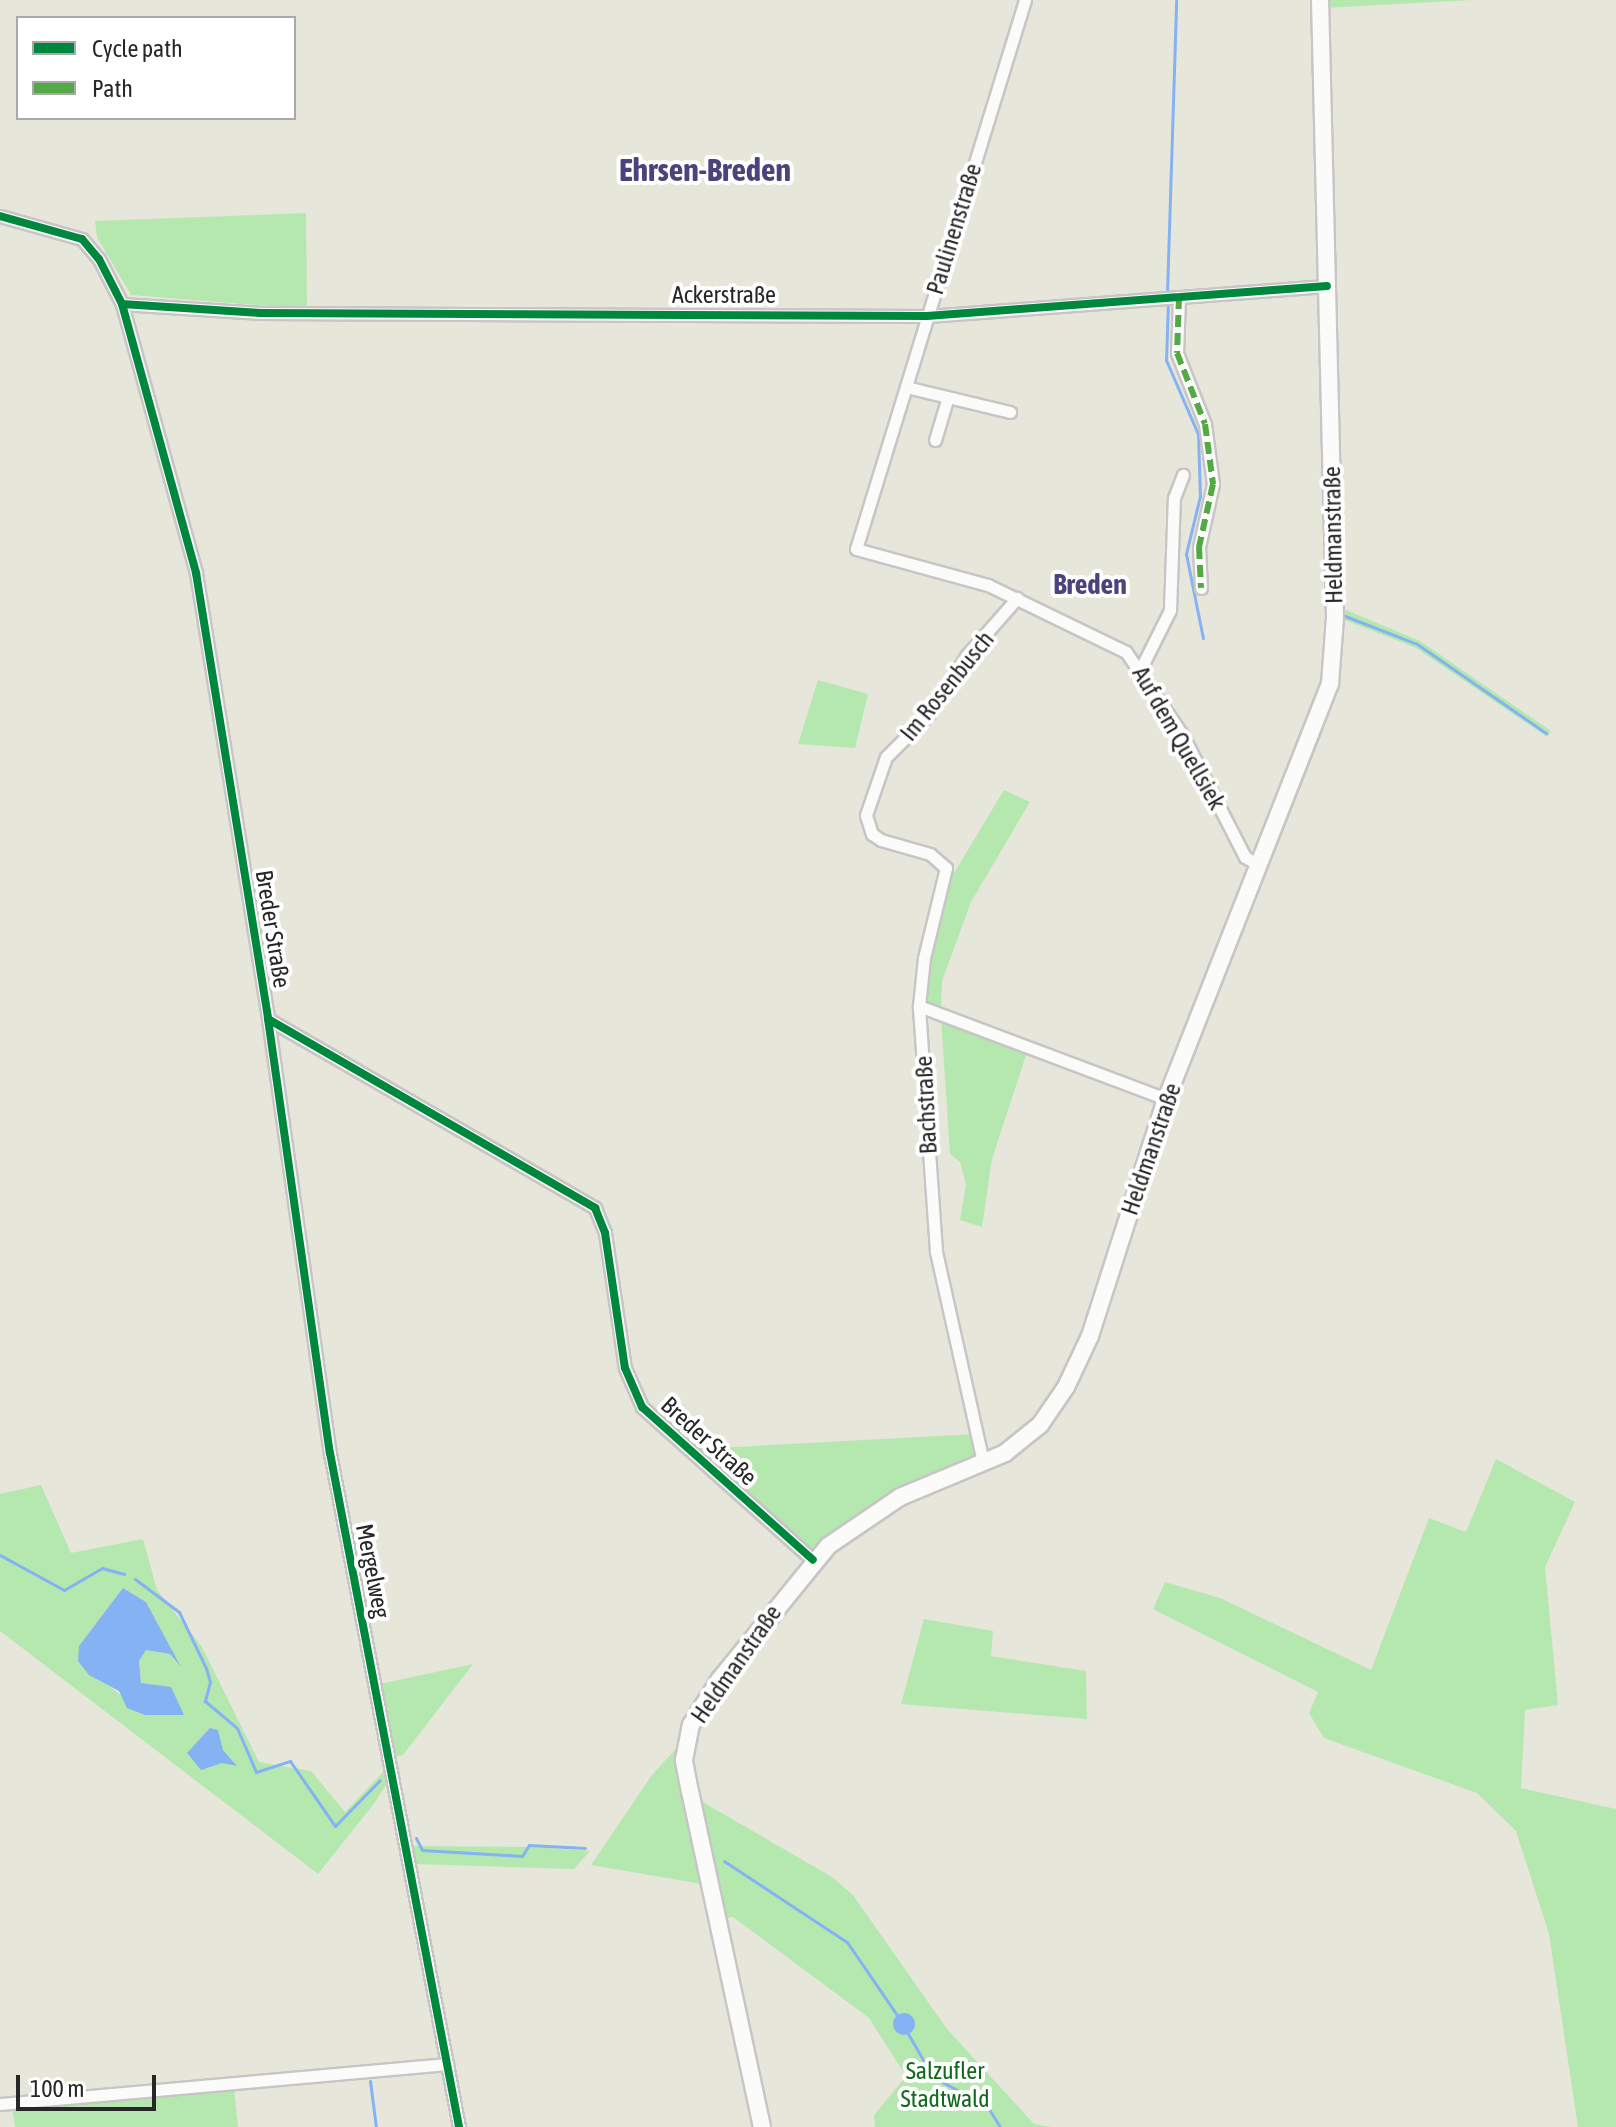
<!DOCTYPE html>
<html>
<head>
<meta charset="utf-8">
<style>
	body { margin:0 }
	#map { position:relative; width:1616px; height:2127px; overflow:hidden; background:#e7e6db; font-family:"Asap Condensed",sans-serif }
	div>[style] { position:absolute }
	.green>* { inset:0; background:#b5e8af }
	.water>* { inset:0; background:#85b2f2 }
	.round { border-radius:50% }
	.stream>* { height:3px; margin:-1.5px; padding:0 1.5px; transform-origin:1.5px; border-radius:1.5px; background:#85b2f2 }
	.roads { filter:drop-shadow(2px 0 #c7c5c5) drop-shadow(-2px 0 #c7c5c5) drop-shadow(0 2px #c7c5c5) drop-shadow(0 -2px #c7c5c5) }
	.street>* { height:11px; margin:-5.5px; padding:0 5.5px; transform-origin:5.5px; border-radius:5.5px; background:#fbfbfa }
	.secondary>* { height:16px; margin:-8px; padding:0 8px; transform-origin:8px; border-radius:8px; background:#fbfbfa }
	.quiet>* { height:6px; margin-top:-3px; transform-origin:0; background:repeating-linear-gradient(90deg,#53aa44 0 12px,transparent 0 18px) }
	.cycleway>* { height:8px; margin:-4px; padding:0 4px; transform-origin:4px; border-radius:4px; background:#00873e }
	span { translate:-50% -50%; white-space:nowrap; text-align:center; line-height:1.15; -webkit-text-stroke:8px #fff; paint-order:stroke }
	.street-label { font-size:24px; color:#272727 }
	.park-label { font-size:24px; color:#116a1c }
	.quarter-label { font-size:28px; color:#4b437c; font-weight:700 }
	.district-label { font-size:32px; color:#4b437c; font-weight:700 }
	.legend { position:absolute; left:16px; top:16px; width:280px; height:104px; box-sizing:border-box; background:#fff; border:2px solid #a9a9a9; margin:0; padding:10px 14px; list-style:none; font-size:24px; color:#272727 }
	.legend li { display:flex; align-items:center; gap:16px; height:40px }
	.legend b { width:40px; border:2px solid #a9a9a9 }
	.scale { position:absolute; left:16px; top:2075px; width:140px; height:36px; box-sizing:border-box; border:4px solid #272727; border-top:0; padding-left:10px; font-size:24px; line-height:28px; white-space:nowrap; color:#272727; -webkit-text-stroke:6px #fff; paint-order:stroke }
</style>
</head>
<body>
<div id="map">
	<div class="green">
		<div style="clip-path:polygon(1326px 0,1472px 0,1325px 8px)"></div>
		<div style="clip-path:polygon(306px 213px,307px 309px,131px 295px,97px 237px,95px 221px)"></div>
		<div style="clip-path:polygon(1346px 610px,1420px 641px,1551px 731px,1547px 737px,1416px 648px,1342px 619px)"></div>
		<div style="clip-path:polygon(818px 680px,868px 694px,855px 748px,798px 744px)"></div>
		<div style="clip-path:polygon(1004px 790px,1030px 802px,971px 902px,942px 981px,941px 1010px,923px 1002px,926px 962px,951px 878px)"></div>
		<div style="clip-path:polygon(941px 1017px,1028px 1049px,992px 1159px,982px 1227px,960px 1220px,966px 1185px,960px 1162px,950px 1154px)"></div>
		<div style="clip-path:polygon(974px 1434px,975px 1462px,821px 1546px,805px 1548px,682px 1438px,716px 1448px)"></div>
		<div style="clip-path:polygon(1496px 1459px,1575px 1502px,1545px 1567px,1558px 1705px,1525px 1710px,1521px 1788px,1616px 1809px,1616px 2127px,1578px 2127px,1549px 1934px,1516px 1831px,1477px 1793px,1324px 1738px,1309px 1713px,1318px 1692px,1153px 1609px,1165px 1582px,1220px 1598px,1371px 1670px,1429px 1518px,1466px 1532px)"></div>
		<div style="clip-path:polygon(evenodd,41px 1485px,71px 1553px,143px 1539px,157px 1590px,202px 1647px,259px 1762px,311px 1771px,345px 1812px,386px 1769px,388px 1782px,373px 1805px,318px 1874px,0 1631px,0 1494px,41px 1485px,123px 1588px,146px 1602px,179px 1665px,170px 1654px,146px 1650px,139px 1660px,141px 1684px,162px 1690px,183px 1715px,145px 1715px,97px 1676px,123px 1588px)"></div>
		<div style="clip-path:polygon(924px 1619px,993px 1631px,991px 1656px,1086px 1671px,1087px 1719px,901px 1704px)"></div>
		<div style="clip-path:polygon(473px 1664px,403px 1755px,394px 1757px,380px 1684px)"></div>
		<div style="clip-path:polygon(682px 1742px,702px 1884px,591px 1865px,652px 1775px)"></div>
		<div style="clip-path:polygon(694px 1797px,832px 1877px,853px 1895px,947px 2029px,1034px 2124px,1051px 2127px,875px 2127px,874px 2115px,906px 2076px,869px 2018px,733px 1917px,721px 1919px)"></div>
		<div style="clip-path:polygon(412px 1846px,534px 1847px,590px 1851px,574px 1869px,414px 1864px)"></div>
		<div style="clip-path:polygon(234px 2088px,238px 2127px,15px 2127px,12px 2104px)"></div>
	</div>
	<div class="water">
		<div style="clip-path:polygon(123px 1588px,146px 1602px,181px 1667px,170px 1654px,146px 1650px,139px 1661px,141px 1683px,171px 1687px,184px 1715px,145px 1715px,127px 1708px,119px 1691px,89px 1675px,78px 1661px,79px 1646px)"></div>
		<div style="clip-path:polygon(210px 1728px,218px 1730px,223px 1750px,237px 1766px,222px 1763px,201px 1770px,187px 1753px)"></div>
		<div class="round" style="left:893px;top:2013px;width:22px;height:22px"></div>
	</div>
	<div class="stream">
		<div style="left:1167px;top:293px;width:293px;rotate:-88.2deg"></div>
		<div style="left:1168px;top:301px;width:59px;rotate:91.9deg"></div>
		<div style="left:1166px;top:360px;width:81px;rotate:66.6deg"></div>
		<div style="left:1198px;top:434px;width:62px;rotate:88.2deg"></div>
		<div style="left:1200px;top:496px;width:60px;rotate:103.6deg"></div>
		<div style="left:1186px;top:554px;width:86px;rotate:78.6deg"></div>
		<div style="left:1345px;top:616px;width:77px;rotate:21.3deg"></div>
		<div style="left:1417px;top:644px;width:157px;rotate:34.6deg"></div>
		<div style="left:1175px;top:1098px;width:396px;rotate:-68.4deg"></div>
		<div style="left:0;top:1555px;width:73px;rotate:28.7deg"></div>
		<div style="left:64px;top:1590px;width:44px;rotate:-30.1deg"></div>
		<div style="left:102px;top:1568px;width:23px;rotate:15deg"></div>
		<div style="left:135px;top:1579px;width:55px;rotate:36.9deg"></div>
		<div style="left:179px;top:1612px;width:62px;rotate:64.3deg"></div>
		<div style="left:206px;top:1668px;width:15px;rotate:74deg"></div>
		<div style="left:210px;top:1682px;width:20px;rotate:105deg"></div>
		<div style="left:205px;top:1701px;width:42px;rotate:40.2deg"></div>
		<div style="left:237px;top:1728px;width:48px;rotate:66.6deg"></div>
		<div style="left:256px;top:1772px;width:36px;rotate:-18deg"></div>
		<div style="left:290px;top:1761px;width:79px;rotate:55.3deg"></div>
		<div style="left:335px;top:1826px;width:64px;rotate:-45.6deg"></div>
		<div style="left:416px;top:1838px;width:13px;rotate:63deg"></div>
		<div style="left:422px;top:1850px;width:100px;rotate:3.4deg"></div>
		<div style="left:522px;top:1856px;width:13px;rotate:-58deg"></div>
		<div style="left:529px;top:1845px;width:56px;rotate:3.1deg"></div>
		<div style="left:724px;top:1861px;width:147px;rotate:33.4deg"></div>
		<div style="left:847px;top:1942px;width:88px;rotate:55.6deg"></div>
		<div style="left:907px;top:2032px;width:52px;rotate:60deg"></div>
		<div style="left:933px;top:2077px;width:61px;rotate:28.2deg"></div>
		<div style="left:987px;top:2106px;width:25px;rotate:58deg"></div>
		<div style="left:370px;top:2081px;width:46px;rotate:82.6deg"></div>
	</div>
	<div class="roads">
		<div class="street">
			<div style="left:1025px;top:0;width:574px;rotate:107.11deg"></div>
			<div style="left:856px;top:549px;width:137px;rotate:15.3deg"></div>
			<div style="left:988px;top:585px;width:153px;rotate:25.9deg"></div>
			<div style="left:1126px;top:652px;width:102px;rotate:55.8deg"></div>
			<div style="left:1183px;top:736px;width:136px;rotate:62.9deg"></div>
			<div style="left:1245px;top:857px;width:16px;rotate:30deg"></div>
			<div style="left:0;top:216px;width:85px;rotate:15.7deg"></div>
			<div style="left:82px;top:239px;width:26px;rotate:50deg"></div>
			<div style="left:99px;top:259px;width:51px;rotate:62.9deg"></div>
			<div style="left:122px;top:304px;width:279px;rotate:74.6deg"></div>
			<div style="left:196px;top:573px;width:452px;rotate:80.8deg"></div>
			<div style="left:268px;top:1019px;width:378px;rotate:30deg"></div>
			<div style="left:595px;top:1208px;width:27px;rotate:68deg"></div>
			<div style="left:605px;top:1233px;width:136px;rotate:81.6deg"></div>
			<div style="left:625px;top:1368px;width:43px;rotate:66.4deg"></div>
			<div style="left:642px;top:1407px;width:229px;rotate:41.8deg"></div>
			<div style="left:1179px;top:297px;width:56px;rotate:92deg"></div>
			<div style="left:1177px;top:353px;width:76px;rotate:68.5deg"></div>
			<div style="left:1205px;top:424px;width:61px;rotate:82.4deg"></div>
			<div style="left:1213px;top:484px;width:65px;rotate:102.5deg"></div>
			<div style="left:1199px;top:547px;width:41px;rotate:87.2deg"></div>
			<div style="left:122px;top:304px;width:139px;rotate:3.7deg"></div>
			<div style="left:261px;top:313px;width:666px;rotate:0.26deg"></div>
			<div style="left:927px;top:316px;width:401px;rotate:-4.3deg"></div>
			<div style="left:906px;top:387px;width:107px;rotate:13.5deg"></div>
			<div style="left:935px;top:440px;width:42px;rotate:-73.3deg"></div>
			<div style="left:1141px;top:668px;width:65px;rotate:-63.4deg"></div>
			<div style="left:1170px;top:610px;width:112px;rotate:-88deg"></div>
			<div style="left:1174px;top:498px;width:25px;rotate:-69deg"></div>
			<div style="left:919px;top:1006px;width:264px;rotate:20.6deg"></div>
			<div style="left:268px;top:1019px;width:438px;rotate:81.9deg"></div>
			<div style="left:330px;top:1453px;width:686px;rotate:79.16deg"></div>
			<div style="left:983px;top:1462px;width:216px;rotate:-102.6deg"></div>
			<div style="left:936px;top:1251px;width:246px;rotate:-94deg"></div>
			<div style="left:919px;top:1006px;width:48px;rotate:-84.1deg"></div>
			<div style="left:924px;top:958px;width:93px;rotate:-76.3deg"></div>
			<div style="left:946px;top:868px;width:21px;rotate:-139deg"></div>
			<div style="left:930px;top:854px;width:51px;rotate:-164.1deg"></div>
			<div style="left:881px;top:840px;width:11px;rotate:-146deg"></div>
			<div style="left:872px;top:834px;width:20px;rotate:-108deg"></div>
			<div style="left:866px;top:815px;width:61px;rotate:-71deg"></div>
			<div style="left:886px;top:757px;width:62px;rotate:-45deg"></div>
			<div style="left:930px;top:713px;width:69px;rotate:-57.5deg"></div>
			<div style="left:967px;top:655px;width:76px;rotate:-48.7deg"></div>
			<div style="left:0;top:2104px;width:449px;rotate:-5.1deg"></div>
		</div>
		<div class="secondary">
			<div style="left:762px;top:2127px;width:343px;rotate:-102.1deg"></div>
			<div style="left:690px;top:1792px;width:33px;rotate:-101deg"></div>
			<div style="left:684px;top:1760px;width:36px;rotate:-79deg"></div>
			<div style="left:691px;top:1725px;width:54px;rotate:-57.8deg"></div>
			<div style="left:720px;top:1679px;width:171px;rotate:-50.9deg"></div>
			<div style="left:828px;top:1546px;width:87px;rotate:-34.2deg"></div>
			<div style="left:900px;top:1497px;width:114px;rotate:-22.7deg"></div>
			<div style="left:1005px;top:1453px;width:45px;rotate:-38.7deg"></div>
			<div style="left:1040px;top:1425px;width:46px;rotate:-55.6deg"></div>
			<div style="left:1066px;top:1387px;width:56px;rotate:-64.8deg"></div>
			<div style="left:1090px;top:1336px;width:243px;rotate:-72.2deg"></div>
			<div style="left:1164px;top:1105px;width:453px;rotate:-68.5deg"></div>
			<div style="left:1330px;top:684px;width:67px;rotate:-85.7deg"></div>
			<div style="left:1335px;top:617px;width:617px;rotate:-91.39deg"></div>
		</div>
	</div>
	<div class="quiet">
		<div style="left:1179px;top:297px;width:56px;rotate:92deg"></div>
		<div style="left:1177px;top:353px;width:76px;rotate:68.5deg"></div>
		<div style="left:1205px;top:424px;width:61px;rotate:82.4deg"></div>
		<div style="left:1213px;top:484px;width:65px;rotate:102.5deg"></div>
		<div style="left:1199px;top:547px;width:41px;rotate:87.2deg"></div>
	</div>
	<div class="cycleway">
		<div style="left:0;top:216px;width:85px;rotate:15.7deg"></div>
		<div style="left:82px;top:239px;width:26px;rotate:50deg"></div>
		<div style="left:99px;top:259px;width:51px;rotate:62.9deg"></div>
		<div style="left:122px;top:304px;width:279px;rotate:74.6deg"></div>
		<div style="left:196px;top:573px;width:452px;rotate:80.8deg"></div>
		<div style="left:268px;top:1019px;width:378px;rotate:30deg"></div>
		<div style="left:595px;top:1208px;width:27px;rotate:68deg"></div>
		<div style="left:605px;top:1233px;width:136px;rotate:81.6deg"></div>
		<div style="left:625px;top:1368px;width:43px;rotate:66.4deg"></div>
		<div style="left:642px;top:1407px;width:229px;rotate:41.8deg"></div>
		<div style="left:122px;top:304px;width:139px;rotate:3.7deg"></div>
		<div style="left:261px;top:313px;width:666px;rotate:0.26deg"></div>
		<div style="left:927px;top:316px;width:401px;rotate:-4.3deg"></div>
		<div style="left:268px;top:1019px;width:438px;rotate:81.9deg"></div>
		<div style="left:330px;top:1453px;width:686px;rotate:79.16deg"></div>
	</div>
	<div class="street-label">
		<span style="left:954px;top:229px;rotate:-73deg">Paulinenstraße</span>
		<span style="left:724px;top:295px">Ackerstraße</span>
		<span style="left:1333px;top:535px;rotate:-91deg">Heldmanstraße</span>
		<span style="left:947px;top:686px;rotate:-51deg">Im Rosenbusch</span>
		<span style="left:1179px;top:738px;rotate:60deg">Auf dem Quellsiek</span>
		<span style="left:273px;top:929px;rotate:81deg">Breder Straße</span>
		<span style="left:926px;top:1105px;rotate:-93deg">Bachstraße</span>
		<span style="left:1151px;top:1149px;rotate:-71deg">Heldmanstraße</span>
		<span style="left:709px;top:1441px;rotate:42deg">Breder Straße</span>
		<span style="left:373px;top:1571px;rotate:79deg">Mergelweg</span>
		<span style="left:736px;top:1664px;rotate:-55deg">Heldmanstraße</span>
	</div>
	<div class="park-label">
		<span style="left:945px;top:2085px">Salzufler<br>Stadtwald</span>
	</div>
	<div class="quarter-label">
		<span style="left:1090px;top:584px">Breden</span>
	</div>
	<div class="district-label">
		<span style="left:705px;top:170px">Ehrsen-Breden</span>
	</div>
	<ul class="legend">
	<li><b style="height:10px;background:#00873e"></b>Cycle path</li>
	<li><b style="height:10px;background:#53aa44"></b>Path</li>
	</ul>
	<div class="scale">100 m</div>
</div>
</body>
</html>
